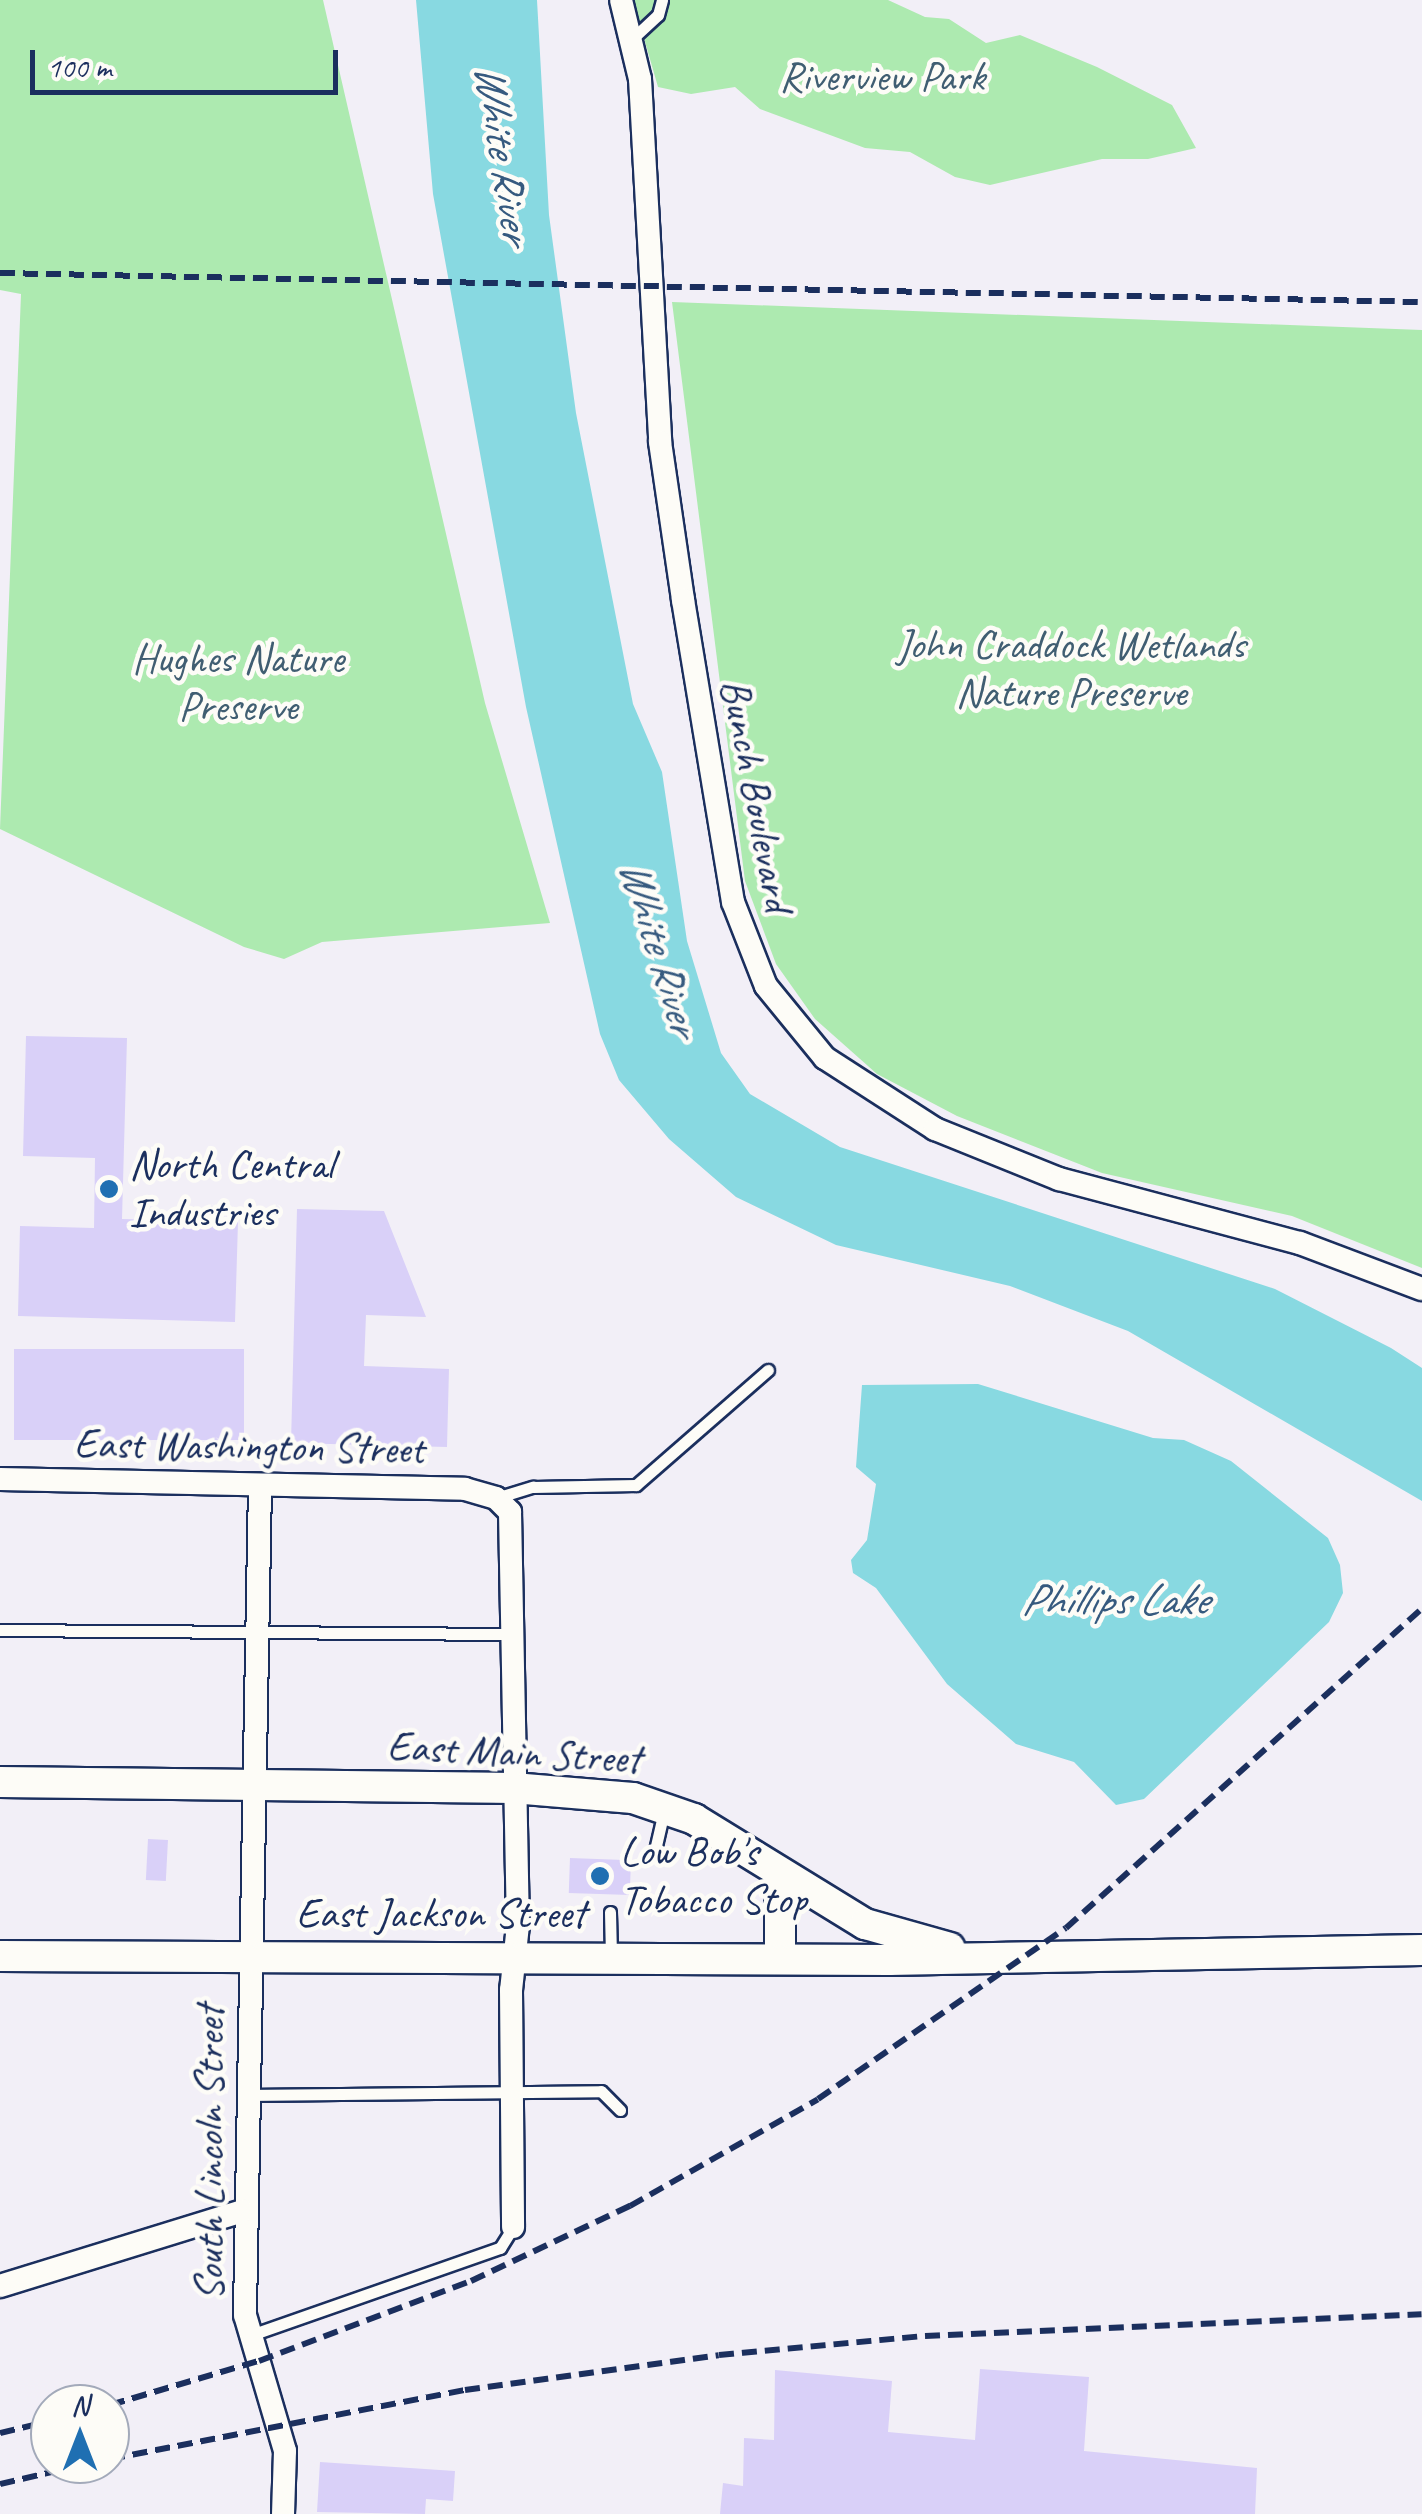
<!DOCTYPE html>
<html>
<head>
<meta charset="utf-8">
<style>
	body { margin:0 }
	#map { position:relative; width:1422px; height:2514px; overflow:hidden; background:#f2eff7; font-family:Caveat,sans-serif }
	div>[style] { position:absolute }
	.green>* { inset:0; background:#adeab0 }
	.water>* { inset:0; background:#88d9e1 }
	.building>* { inset:0; background:#d9d0f8; transform-origin:0 0 }
	.roads { filter:drop-shadow(2px 0 #1b2f5e) drop-shadow(-2px 0 #1b2f5e) drop-shadow(0 2px #1b2f5e) drop-shadow(0 -2px #1b2f5e) }
	.lane>* { height:11px; margin:-5.5px; padding:0 5.5px; transform-origin:5.5px; border-radius:5.5px; background:#fdfcf7 }
	.street>* { height:22px; margin:-11px; padding:0 11px; transform-origin:11px; border-radius:11px; background:#fdfcf7 }
	.secondary>* { height:30px; margin:-15px; padding:0 15px; transform-origin:15px; border-radius:15px; background:#fdfcf7 }
	.rail>* { height:6px; margin-top:-3px; transform-origin:0; background:repeating-linear-gradient(90deg,#1b2f5e 0 15px,transparent 0 23px) }
	.dots>* { width:28px; height:28px; translate:-50% -50%; box-sizing:border-box; border:5px solid #fdfcf7; border-radius:50% }
	span { translate:-50% -50%; white-space:nowrap; text-align:center; line-height:1.15; -webkit-text-stroke:9px #fdfcf7; paint-order:stroke }
	.park-label { font-size:42px; color:#405e72 }
	.street-label { font-size:42px; color:#1b2f5e }
	.poi-label { font-size:42px; color:#1b2f5e }
	.left { translate:0 -50%; text-align:left }
	.water-label { font-size:45px; color:#365a7f; font-style:italic }
	.north { position:absolute; left:30px; top:2384px; width:100px; height:100px; box-sizing:border-box; background:#fdfcf7; border:2px solid #a3aaba; border-radius:50%; rotate:0deg; font-size:28px; font-weight:700; line-height:40px; text-align:center; color:#1b2f5e }
	.north::after { content:''; display:block; margin:auto; width:35px; height:45px; background:#1f6fb2; clip-path:polygon(50% 0,100% 100%,50% 72%,0 100%) }
	.scale { position:absolute; left:30px; top:50px; width:308px; height:45px; box-sizing:border-box; border:5px solid #1b2f5e; border-top:0; padding-left:12px; font-size:30px; line-height:35px; white-space:nowrap; color:#1b2f5e; -webkit-text-stroke:8px #fdfcf7; paint-order:stroke }
</style>
</head>
<body>
<div id="map">
	<div class="green">
		<div style="clip-path:polygon(0 0,323px 0,485px 703px,550px 923px,322px 942px,284px 959px,244px 947px,0 829px,21px 294px,0 290px)"></div>
		<div style="clip-path:polygon(633px 0,888px 0,925px 17px,949px 19px,986px 43px,1020px 35px,1097px 67px,1172px 105px,1196px 148px,1148px 159px,1102px 159px,990px 185px,955px 177px,910px 152px,865px 148px,760px 109px,735px 87px,691px 94px,658px 87px)"></div>
		<div style="clip-path:polygon(672px 302px,1422px 330px,1422px 1268px,1292px 1216px,1102px 1173px,957px 1116px,877px 1074px,815px 1019px,776px 964px,745px 881px)"></div>
	</div>
	<div class="water">
		<div style="clip-path:polygon(416px 0,537px 0,549px 215px,576px 413px,633px 704px,662px 772px,687px 941px,721px 1053px,750px 1094px,840px 1147px,1275px 1289px,1391px 1348px,1422px 1368px,1422px 1501px,1128px 1331px,1010px 1286px,836px 1245px,736px 1197px,669px 1139px,619px 1080px,600px 1034px,526px 707px,433px 194px)"></div>
		<div style="clip-path:polygon(978px 1384px,1153px 1438px,1184px 1440px,1231px 1461px,1328px 1538px,1340px 1565px,1343px 1593px,1329px 1622px,1144px 1799px,1116px 1805px,1074px 1762px,1016px 1744px,947px 1684px,876px 1588px,853px 1573px,851px 1560px,867px 1540px,876px 1484px,856px 1467px,862px 1385px)"></div>
	</div>
	<div class="building">
		<div style="clip-path:polygon(26px 1036px,127px 1038px,122px 1219px,238px 1222px,235px 1322px,18px 1316px,20px 1226px,94px 1228px,95px 1158px,23px 1156px)"></div>
		<div style="clip-path:polygon(297px 1209px,384px 1211px,426px 1317px,366px 1315px,364px 1366px,449px 1369px,447px 1447px,291px 1443px)"></div>
		<div style="left:14px;top:1349px;width:230px;height:91px"></div>
		<div style="left:148px;top:1839px;width:20px;height:41px;rotate:3deg"></div>
		<div style="left:570px;top:1858px;width:61px;height:35px;rotate:2deg"></div>
		<div style="clip-path:polygon(980px 2369px,1089px 2377px,1084px 2451px,1257px 2468px,1255px 2514px,720px 2514px,723px 2483px,743px 2486px,744px 2438px,774px 2440px,775px 2370px,892px 2381px,888px 2432px,975px 2440px)"></div>
		<div style="clip-path:polygon(320px 2462px,455px 2471px,453px 2501px,426px 2499px,425px 2514px,317px 2512px)"></div>
	</div>
	<div class="roads">
		<div class="lane">
			<div style="left:632px;top:39px;width:35px;rotate:-43deg"></div>
			<div style="left:658px;top:15px;width:16px;rotate:-75deg"></div>
			<div style="left:496px;top:1498px;width:39px;rotate:-17deg"></div>
			<div style="left:533px;top:1487px;width:103px;rotate:-1.1deg"></div>
			<div style="left:636px;top:1485px;width:175px;rotate:-41.1deg"></div>
			<div style="left:0;top:1630px;width:515px;rotate:0.45deg"></div>
			<div style="left:655px;top:1850px;width:40px;rotate:-77deg"></div>
			<div style="left:610px;top:1912px;width:45px;rotate:88.7deg"></div>
			<div style="left:246px;top:2095px;width:355px;rotate:-0.6deg"></div>
			<div style="left:601px;top:2091px;width:27px;rotate:45deg"></div>
			<div style="left:251px;top:2335px;width:264px;rotate:-19.3deg"></div>
			<div style="left:500px;top:2248px;width:25px;rotate:-58deg"></div>
		</div>
		<div class="street">
			<div style="left:621px;top:0;width:81px;rotate:76.5deg"></div>
			<div style="left:640px;top:79px;width:364px;rotate:86.8deg"></div>
			<div style="left:660px;top:442px;width:160px;rotate:81.7deg"></div>
			<div style="left:683px;top:600px;width:306px;rotate:80.6deg"></div>
			<div style="left:733px;top:902px;width:90px;rotate:68.6deg"></div>
			<div style="left:766px;top:986px;width:93px;rotate:50.7deg"></div>
			<div style="left:825px;top:1058px;width:131px;rotate:32.8deg"></div>
			<div style="left:935px;top:1129px;width:134px;rotate:22deg"></div>
			<div style="left:1059px;top:1179px;width:249px;rotate:14.9deg"></div>
			<div style="left:1300px;top:1243px;width:130px;rotate:20.7deg"></div>
			<div style="left:0;top:1479px;width:465px;rotate:1.2deg"></div>
			<div style="left:465px;top:1489px;width:32px;rotate:16deg"></div>
			<div style="left:496px;top:1498px;width:20px;rotate:45deg"></div>
			<div style="left:510px;top:1512px;width:413px;rotate:88.9deg"></div>
			<div style="left:518px;top:1925px;width:65px;rotate:96.1deg"></div>
			<div style="left:511px;top:1990px;width:237px;rotate:89.5deg"></div>
			<div style="left:260px;top:1485px;width:830px;rotate:91.04deg"></div>
			<div style="left:245px;top:2315px;width:142px;rotate:73.6deg"></div>
			<div style="left:285px;top:2451px;width:63px;rotate:91.8deg"></div>
			<div style="left:0;top:2286px;width:254px;rotate:-17.2deg"></div>
		</div>
		<div class="secondary">
			<div style="left:0;top:1782px;width:513px;rotate:0.67deg"></div>
			<div style="left:513px;top:1788px;width:120px;rotate:4.8deg"></div>
			<div style="left:633px;top:1798px;width:65px;rotate:19deg"></div>
			<div style="left:694px;top:1819px;width:201px;rotate:31.6deg"></div>
			<div style="left:865px;top:1924px;width:88px;rotate:15.8deg"></div>
			<div style="left:0;top:1956px;width:889px;rotate:0.26deg"></div>
			<div style="left:889px;top:1960px;width:533px;rotate:-1.07deg"></div>
			<div style="left:780px;top:1959px;width:85px;rotate:-90deg"></div>
		</div>
	</div>
	<div class="rail">
		<div style="left:0;top:273px;width:1422px;rotate:1.17deg"></div>
		<div style="left:110px;top:2405px;width:155px;rotate:-16.5deg"></div>
		<div style="left:259px;top:2361px;width:227px;rotate:-20.7deg"></div>
		<div style="left:471px;top:2281px;width:176px;rotate:-25.3deg"></div>
		<div style="left:630px;top:2206px;width:216px;rotate:-29.6deg"></div>
		<div style="left:818px;top:2099px;width:301px;rotate:-34.6deg"></div>
		<div style="left:1066px;top:1928px;width:478px;rotate:-41.9deg"></div>
		<div style="left:0;top:2433px;width:51px;rotate:-13.5deg"></div>
		<div style="left:110px;top:2459px;width:362px;rotate:-11deg"></div>
		<div style="left:465px;top:2390px;width:256px;rotate:-7.8deg"></div>
		<div style="left:719px;top:2355px;width:207px;rotate:-5.3deg"></div>
		<div style="left:925px;top:2336px;width:497px;rotate:-2.5deg"></div>
		<div style="left:0;top:2484px;width:88px;rotate:-13.1deg"></div>
	</div>
	<div class="dots">
		<div style="left:109px;top:1189px;background:#1f6fb2"></div>
		<div style="left:600px;top:1876px;background:#1f6fb2"></div>
	</div>
	<div class="park-label">
		<span style="left:882px;top:77px">Riverview Park</span>
		<span style="left:1071px;top:669px">John Craddock Wetlands<br>Nature Preserve</span>
		<span style="left:238px;top:683px">Hughes Nature<br>Preserve</span>
	</div>
	<div class="street-label">
		<span style="left:756px;top:795px;rotate:79deg">Bunch Boulevard</span>
		<span style="left:249px;top:1447px;rotate:1deg">East Washington Street</span>
		<span style="left:514px;top:1753px;rotate:3deg">East Main Street</span>
		<span style="left:441px;top:1914px">East Jackson Street</span>
		<span style="left:210px;top:2153px;rotate:-90deg">South Lincoln Street</span>
	</div>
	<div class="poi-label">
		<span class="left" style="left:129px;top:1189px">North Central<br>Industries</span>
		<span class="left" style="left:620px;top:1876px">Low Bob's<br>Tobacco Stop</span>
	</div>
	<div class="water-label">
		<span style="left:503px;top:153px;rotate:81deg">White River</span>
		<span style="left:659px;top:947px;rotate:73deg">White River</span>
		<span style="left:1114px;top:1600px">Phillips Lake</span>
	</div>
	<div class="north">N</div>
	<div class="scale">100 m</div>
</div>
</body>
</html>
